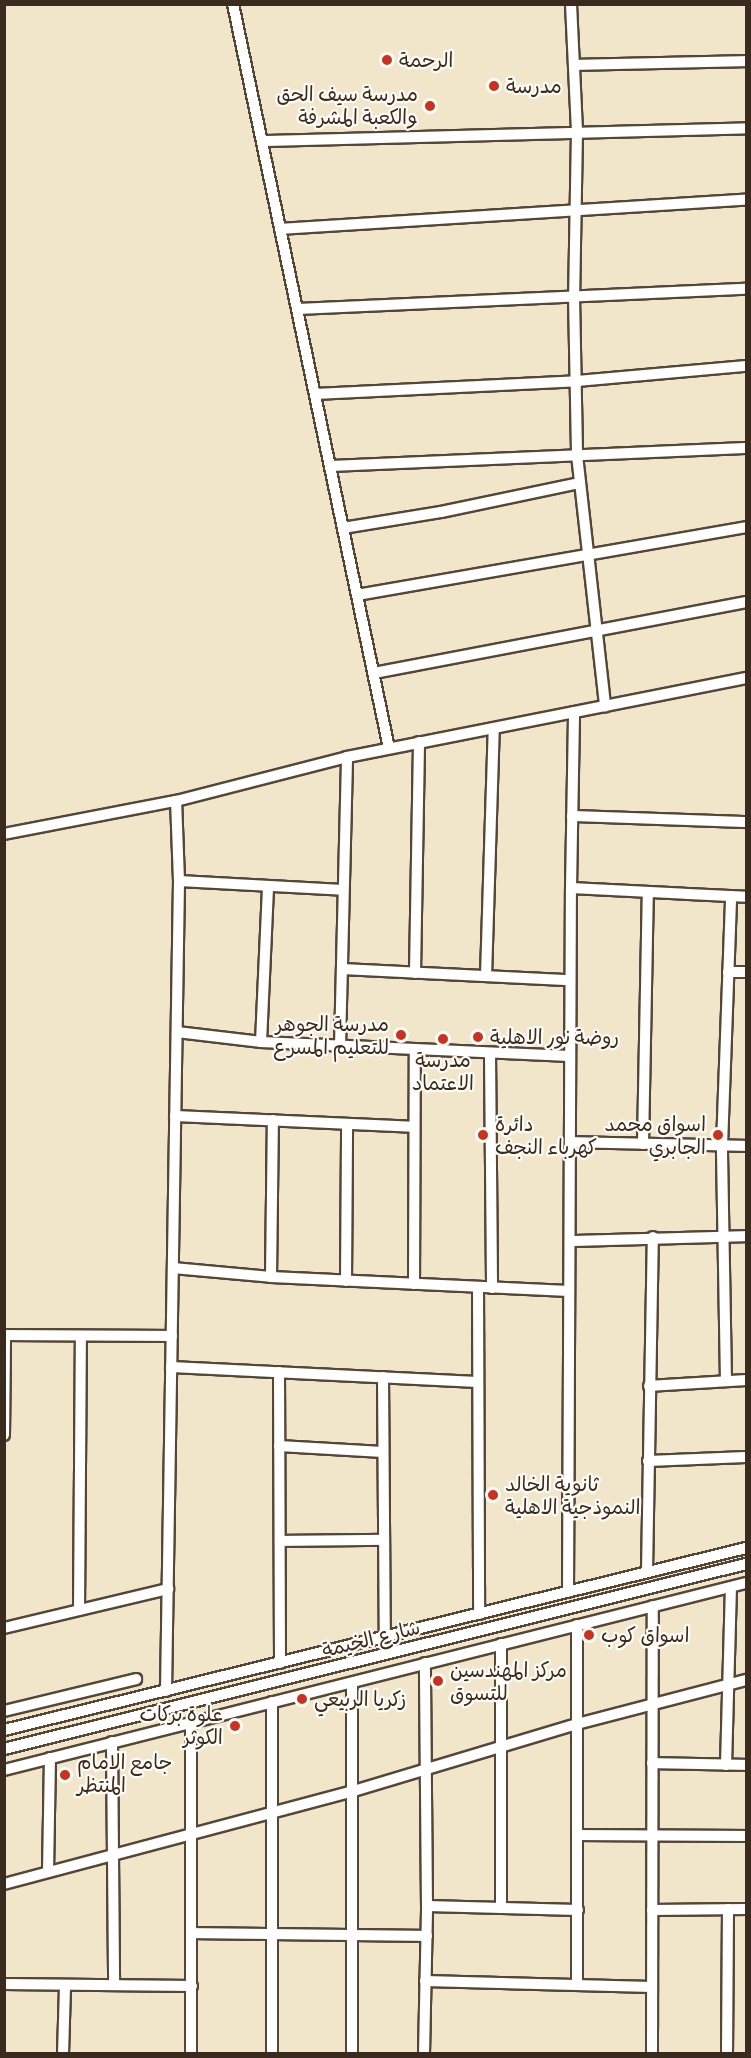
<!DOCTYPE html>
<html>
<head>
<meta charset="utf-8">
<style>
	body { margin:0 }
	#map { position:relative; width:751px; height:2058px; overflow:hidden; background:#f1e5ca; font-family:Pangolin,"Playpen Sans Arabic",sans-serif }
	div>[style] { position:absolute }
	.roads { filter:drop-shadow(2px 0 #564638) drop-shadow(-2px 0 #564638) drop-shadow(0 2px #564638) drop-shadow(0 -2px #564638) }
	.minor>* { height:10px; margin:-5px; padding:0 5px; transform-origin:5px; border-radius:5px; background:#fff }
	.dots>* { width:16px; height:16px; translate:-50% -50%; box-sizing:border-box; border:3px solid #fdfcf7; border-radius:50% }
	span { translate:-50% -50%; white-space:nowrap; text-align:center; line-height:1.15; -webkit-text-stroke:4.5px #fdfcf7; paint-order:stroke }
	.poi-label { font-size:20px; color:#3b2a1e }
	.left { translate:0 -50%; text-align:left }
	.right { translate:-100% -50%; text-align:right }
	.street-label { font-size:20px; color:#3b2a1e }
	.frame { position:absolute; inset:0; border:6px solid #3b2a1e; pointer-events:none }
</style>
</head>
<body>
<div id="map">
	<div class="roads">
		<div class="minor">
			<div style="left:233px;top:4px;width:760px;rotate:78.16deg"></div>
			<div style="left:571px;top:4px;width:127px;rotate:87.3deg"></div>
			<div style="left:577px;top:131px;width:165px;rotate:91deg"></div>
			<div style="left:574px;top:296px;width:159px;rotate:88.9deg"></div>
			<div style="left:577px;top:455px;width:253px;rotate:83.6deg"></div>
			<div style="left:576px;top:65px;width:170px;rotate:-1.3deg"></div>
			<div style="left:262px;top:141px;width:484px;rotate:-1.5deg"></div>
			<div style="left:280px;top:229px;width:467px;rotate:-3.6deg"></div>
			<div style="left:297px;top:309px;width:449px;rotate:-2.6deg"></div>
			<div style="left:315px;top:394px;width:262px;rotate:-2.8deg"></div>
			<div style="left:577px;top:381px;width:170px;rotate:-5.1deg"></div>
			<div style="left:330px;top:466px;width:416px;rotate:-2.5deg"></div>
			<div style="left:343px;top:528px;width:99px;rotate:-9.3deg"></div>
			<div style="left:441px;top:512px;width:142px;rotate:-11.8deg"></div>
			<div style="left:357px;top:595px;width:395px;rotate:-9.9deg"></div>
			<div style="left:374px;top:673px;width:379px;rotate:-10.8deg"></div>
			<div style="left:572px;top:816px;width:174px;rotate:2deg"></div>
			<div style="left:4px;top:834px;width:175px;rotate:-10.9deg"></div>
			<div style="left:176px;top:801px;width:177px;rotate:-14.4deg"></div>
			<div style="left:347px;top:757px;width:407px;rotate:-11.2deg"></div>
			<div style="left:179px;top:881px;width:164px;rotate:3.1deg"></div>
			<div style="left:571px;top:888px;width:175px;rotate:2.9deg"></div>
			<div style="left:342px;top:969px;width:228px;rotate:2.8deg"></div>
			<div style="left:728px;top:972px;width:18px"></div>
			<div style="left:415px;top:973px;width:231px;rotate:-89deg"></div>
			<div style="left:486px;top:976px;width:248px;rotate:-88.2deg"></div>
			<div style="left:177px;top:1032px;width:85px;rotate:6.8deg"></div>
			<div style="left:261px;top:1042px;width:309px;rotate:2.6deg"></div>
			<div style="left:261px;top:1042px;width:156px;rotate:-87.4deg"></div>
			<div style="left:340px;top:1046px;width:289px;rotate:-88.6deg"></div>
			<div style="left:490px;top:1053px;width:235px;rotate:89.5deg"></div>
			<div style="left:175px;top:1116px;width:238px;rotate:2.6deg"></div>
			<div style="left:570px;top:1142px;width:176px;rotate:1.3deg"></div>
			<div style="left:643px;top:1144px;width:252px;rotate:-88.9deg"></div>
			<div style="left:570px;top:1241px;width:176px;rotate:-1.6deg"></div>
			<div style="left:173px;top:1268px;width:98px;rotate:5.2deg"></div>
			<div style="left:271px;top:1277px;width:298px;rotate:2.7deg"></div>
			<div style="left:271px;top:1277px;width:157px;rotate:-89.3deg"></div>
			<div style="left:346px;top:1281px;width:157px;rotate:-89.6deg"></div>
			<div style="left:414px;top:1284px;width:235px;rotate:-89.8deg"></div>
			<div style="left:478px;top:1287px;width:327px;rotate:89.8deg"></div>
			<div style="left:4px;top:1335px;width:168px;rotate:0.3deg"></div>
			<div style="left:171px;top:1367px;width:307px;rotate:2.8deg"></div>
			<div style="left:279px;top:1372px;width:291px;rotate:89.8deg"></div>
			<div style="left:383px;top:1377px;width:260px;rotate:89.6deg"></div>
			<div style="left:726px;top:1381px;width:235px;rotate:-91deg"></div>
			<div style="left:722px;top:1146px;width:250px;rotate:-87.9deg"></div>
			<div style="left:649px;top:1386px;width:97px;rotate:-3.5deg"></div>
			<div style="left:4px;top:1435px;width:100px;rotate:-89.4deg"></div>
			<div style="left:279px;top:1446px;width:104px;rotate:3.3deg"></div>
			<div style="left:648px;top:1461px;width:98px;rotate:-2.3deg"></div>
			<div style="left:280px;top:1541px;width:104px;rotate:-0.6deg"></div>
			<div style="left:647px;top:1572px;width:335px;rotate:-89deg"></div>
			<div style="left:568px;top:1592px;width:704px;rotate:-89.76deg"></div>
			<div style="left:571px;top:888px;width:176px;rotate:-89deg"></div>
			<div style="left:79px;top:1610px;width:274px;rotate:-89.6deg"></div>
			<div style="left:577px;top:1625px;width:360px;rotate:90deg"></div>
			<div style="left:4px;top:1628px;width:169px;rotate:-13.4deg"></div>
			<div style="left:501px;top:1644px;width:264px;rotate:90deg"></div>
			<div style="left:352px;top:1683px;width:371px;rotate:90deg"></div>
			<div style="left:166px;top:1691px;width:810px;rotate:-89.08deg"></div>
			<div style="left:179px;top:881px;width:80px;rotate:-92.1deg"></div>
			<div style="left:272px;top:1702px;width:352px;rotate:90deg"></div>
			<div style="left:4px;top:1711px;width:136px;rotate:-13.6deg"></div>
			<div style="left:191px;top:1722px;width:332px;rotate:90deg"></div>
			<div style="left:4px;top:1730px;width:764px;rotate:-13.78deg"></div>
			<div style="left:112px;top:1742px;width:243px;rotate:89.5deg"></div>
			<div style="left:4px;top:1749px;width:765px;rotate:-14deg"></div>
			<div style="left:652px;top:1763px;width:94px;rotate:1.2deg"></div>
			<div style="left:726px;top:1765px;width:178px;rotate:-88.4deg"></div>
			<div style="left:4px;top:1770px;width:765px;rotate:-14.15deg"></div>
			<div style="left:579px;top:1835px;width:167px;rotate:0.3deg"></div>
			<div style="left:48px;top:1872px;width:114px;rotate:-89deg"></div>
			<div style="left:4px;top:1884px;width:358px;rotate:-14.9deg"></div>
			<div style="left:350px;top:1792px;width:237px;rotate:-16.7deg"></div>
			<div style="left:577px;top:1724px;width:175px;rotate:-14.6deg"></div>
			<div style="left:427px;top:1906px;width:151px;rotate:1.5deg"></div>
			<div style="left:652px;top:1910px;width:94px;rotate:-0.6deg"></div>
			<div style="left:192px;top:1933px;width:235px;rotate:0.7deg"></div>
			<div style="left:425px;top:1981px;width:227px;rotate:1.5deg"></div>
			<div style="left:4px;top:1984px;width:188px;rotate:0.6deg"></div>
			<div style="left:63px;top:2054px;width:69px;rotate:-88.3deg"></div>
			<div style="left:424px;top:2054px;width:148px;rotate:-88.8deg"></div>
			<div style="left:427px;top:1906px;width:243px;rotate:-90.5deg"></div>
			<div style="left:652px;top:2054px;width:448px;rotate:-89.9deg"></div>
			<div style="left:727px;top:2054px;width:145px;rotate:-89.6deg"></div>
		</div>
	</div>
	<div class="dots">
		<div style="left:387px;top:60px;background:#c8321e"></div>
		<div style="left:494px;top:86px;background:#c8321e"></div>
		<div style="left:430px;top:106px;background:#c8321e"></div>
		<div style="left:401px;top:1035px;background:#c8321e"></div>
		<div style="left:478px;top:1037px;background:#c8321e"></div>
		<div style="left:443px;top:1039px;background:#c8321e"></div>
		<div style="left:483px;top:1135px;background:#c8321e"></div>
		<div style="left:718px;top:1135px;background:#c8321e"></div>
		<div style="left:493px;top:1495px;background:#c8321e"></div>
		<div style="left:589px;top:1635px;background:#c8321e"></div>
		<div style="left:438px;top:1681px;background:#c8321e"></div>
		<div style="left:302px;top:1699px;background:#c8321e"></div>
		<div style="left:235px;top:1726px;background:#c8321e"></div>
		<div style="left:65px;top:1775px;background:#c8321e"></div>
	</div>
	<div class="poi-label">
		<span class="left" style="left:399px;top:60px">الرحمة</span>
		<span class="left" style="left:506px;top:86px">مدرسة</span>
		<span class="right" style="left:418px;top:106px">مدرسة سيف الحق<br>والكعبة المشرفة</span>
		<span class="right" style="left:389px;top:1036px">مدرسة الجوهر<br>للتعليم المسرع</span>
		<span class="left" style="left:490px;top:1037px">روضة نور الاهلية</span>
		<span style="left:443px;top:1072px">مدرسة<br>الاعتماد</span>
		<span class="left" style="left:495px;top:1136px">دائرة<br>كهرباء النجف</span>
		<span class="right" style="left:706px;top:1136px">اسواق محمد<br>الجابري</span>
		<span class="left" style="left:505px;top:1496px">ثانوية الخالد<br>النموذجية الاهلية</span>
		<span class="left" style="left:601px;top:1635px">اسواق كوب</span>
		<span class="left" style="left:450px;top:1682px">مركز المهندسين<br>للتسوق</span>
		<span class="left" style="left:314px;top:1699px">زكريا الربيعي</span>
		<span class="right" style="left:223px;top:1726px">علوة بركات<br>الكوثر</span>
		<span class="left" style="left:77px;top:1774px">جامع الامام<br>المنتظر</span>
	</div>
	<div class="street-label">
		<span style="left:371px;top:1639px;rotate:-14deg">شارع الخيمة</span>
	</div>
	<div class="frame"></div>
</div>
</body>
</html>
